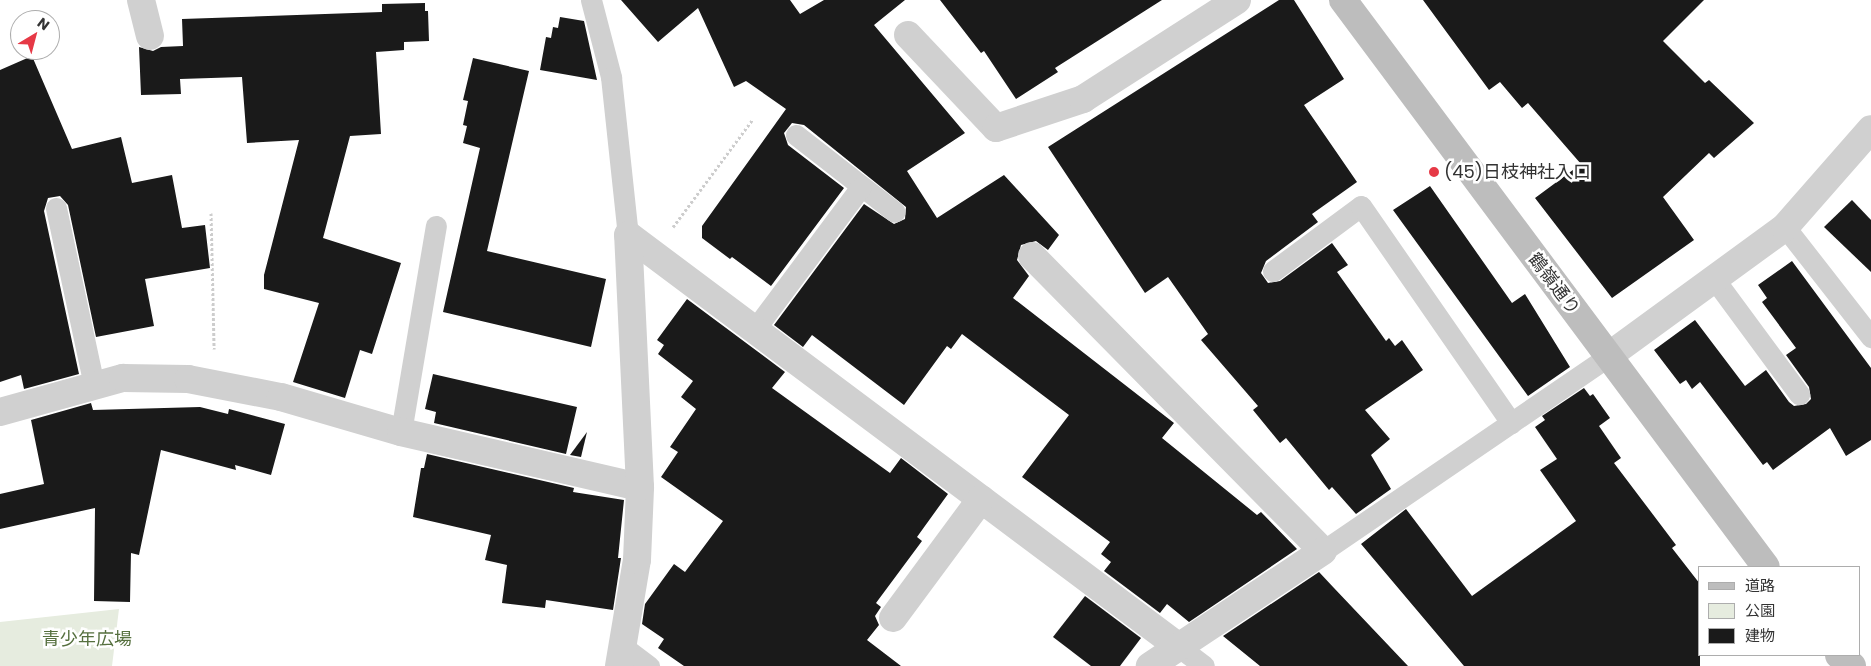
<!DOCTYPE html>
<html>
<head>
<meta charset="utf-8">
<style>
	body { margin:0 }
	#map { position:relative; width:1871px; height:666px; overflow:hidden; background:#fff; font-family:Poppins,"Noto Sans JP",sans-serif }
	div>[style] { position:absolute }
	.green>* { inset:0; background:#e6ecdf }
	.building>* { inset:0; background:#1a1a1a }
	.path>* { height:3px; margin-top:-1.5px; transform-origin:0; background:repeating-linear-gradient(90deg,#cdcdcd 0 2.5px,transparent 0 5px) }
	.lane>* { height:21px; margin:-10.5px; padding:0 10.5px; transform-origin:10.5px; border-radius:10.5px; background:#d0d0d0 }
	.street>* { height:28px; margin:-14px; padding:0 14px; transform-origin:14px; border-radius:14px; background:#d0d0d0 }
	.secondary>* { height:28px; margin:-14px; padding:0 14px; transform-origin:14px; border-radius:14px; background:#bdbdbd }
	.dots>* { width:14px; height:14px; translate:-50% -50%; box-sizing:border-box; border:2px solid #fff; border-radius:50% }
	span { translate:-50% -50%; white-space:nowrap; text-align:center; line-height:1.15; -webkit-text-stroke:5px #fff; paint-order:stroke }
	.poi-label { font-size:18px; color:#333 }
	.left { translate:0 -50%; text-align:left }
	.street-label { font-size:18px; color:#333 }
	.park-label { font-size:18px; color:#56703f }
	.legend { position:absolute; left:1698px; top:566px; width:162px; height:90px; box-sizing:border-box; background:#fff; border:1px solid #adadad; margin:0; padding:6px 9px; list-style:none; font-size:15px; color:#333 }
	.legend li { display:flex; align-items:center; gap:10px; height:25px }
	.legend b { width:25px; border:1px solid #adadad }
	.north { position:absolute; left:10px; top:10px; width:50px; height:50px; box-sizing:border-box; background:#fff; border:1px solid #adadad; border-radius:50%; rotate:37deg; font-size:14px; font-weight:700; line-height:20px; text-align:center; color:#333 }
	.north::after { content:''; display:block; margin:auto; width:18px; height:22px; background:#e63946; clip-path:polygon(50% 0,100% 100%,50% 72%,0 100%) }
</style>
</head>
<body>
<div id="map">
	<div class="green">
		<div style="clip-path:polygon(119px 609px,112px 666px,0 666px,0 622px)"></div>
	</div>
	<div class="building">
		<div style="clip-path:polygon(621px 0,790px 0,800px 14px,824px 0,905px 0,874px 25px,965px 133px,907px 171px,937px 218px,1004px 175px,1059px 235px,1048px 250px,1036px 241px,1021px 245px,1017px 260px,1029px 276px,1013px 298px,1174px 423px,1162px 438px,1257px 515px,1261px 512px,1297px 549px,1189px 622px,1167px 604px,1160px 613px,1104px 571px,1111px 562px,1101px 554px,1110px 542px,1022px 477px,1069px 415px,962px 334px,951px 349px,947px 346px,904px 405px,812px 335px,803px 347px,774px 325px,864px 204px,894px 224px,905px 219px,906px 207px,804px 125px,792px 123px,784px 133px,788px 145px,844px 188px,771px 286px,732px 257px,730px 259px,702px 238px,702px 226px,786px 109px,746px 81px,734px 87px,698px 8px,658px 42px)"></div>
		<div style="clip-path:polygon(940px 0,1162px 0,1055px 68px,1058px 72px,1016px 99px,984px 51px,981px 53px)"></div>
		<div style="clip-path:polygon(1279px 0,1294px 0,1344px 79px,1304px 105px,1357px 182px,1312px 214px,1318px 222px,1266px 261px,1261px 273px,1268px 283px,1280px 281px,1332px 243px,1348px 265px,1337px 272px,1386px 341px,1389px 338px,1395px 346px,1402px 340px,1423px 370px,1365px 410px,1390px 439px,1371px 455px,1391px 489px,1356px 514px,1332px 487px,1329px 490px,1286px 438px,1280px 443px,1253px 410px,1258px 406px,1201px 340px,1208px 334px,1168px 277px,1145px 293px,1048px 147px)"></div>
		<div style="clip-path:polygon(1423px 0,1704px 0,1663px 41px,1705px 83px,1709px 80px,1754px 123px,1714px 158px,1709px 153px,1663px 197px,1694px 240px,1612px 298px,1535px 198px,1581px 164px,1528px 103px,1522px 108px,1500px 82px,1489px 90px)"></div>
		<div style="clip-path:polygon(425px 3px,425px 11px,428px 11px,429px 41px,404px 42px,404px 50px,376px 52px,381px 134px,350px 136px,323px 238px,401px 263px,372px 354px,360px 350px,345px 398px,293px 382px,319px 303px,264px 289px,264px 275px,299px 140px,247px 143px,242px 77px,180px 79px,181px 94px,141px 95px,139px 47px,153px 51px,161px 47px,183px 46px,182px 19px,382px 12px,382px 4px)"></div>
		<div style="clip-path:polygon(560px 17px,584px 21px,597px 80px,540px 70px,546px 37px,551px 38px,553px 27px,558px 28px)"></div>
		<div style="clip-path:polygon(32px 56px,72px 149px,121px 137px,132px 183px,172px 175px,182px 228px,205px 225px,210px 268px,145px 279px,154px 326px,96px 337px,68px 205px,60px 196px,48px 198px,44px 211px,79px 374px,24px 389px,21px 375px,0 382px,0 70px)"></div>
		<div style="clip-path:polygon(473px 58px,529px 71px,487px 251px,606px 279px,591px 347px,443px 312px,480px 148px,463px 143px,467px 126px,463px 125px,468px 101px,463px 100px)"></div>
		<div style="clip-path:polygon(1430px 186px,1512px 303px,1525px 294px,1570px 367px,1528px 396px,1393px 210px)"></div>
		<div style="clip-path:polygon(1852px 200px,1871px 220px,1871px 272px,1824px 227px)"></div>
		<div style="clip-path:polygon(1792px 261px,1871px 368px,1871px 440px,1846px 456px,1830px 428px,1773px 470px,1767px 462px,1763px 465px,1700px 382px,1692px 389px,1686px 380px,1680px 384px,1654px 350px,1695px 320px,1745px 386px,1766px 370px,1789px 402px,1794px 406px,1806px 404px,1811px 399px,1809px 387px,1786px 355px,1796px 348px,1762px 302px,1767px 298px,1758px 285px)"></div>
		<div style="clip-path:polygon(687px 299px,785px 372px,772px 388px,890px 473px,901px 458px,948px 494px,917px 537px,922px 541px,876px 603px,881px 607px,875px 616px,879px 625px,867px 640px,901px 666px,684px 666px,658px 648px,664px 639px,642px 624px,645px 604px,674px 564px,685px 572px,723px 521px,661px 477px,678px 452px,670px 447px,696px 409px,681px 397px,693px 381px,658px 354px,664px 345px,657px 340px)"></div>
		<div style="clip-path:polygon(433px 374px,577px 407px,566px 454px,434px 423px,436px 412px,425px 409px)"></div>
		<div style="clip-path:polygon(1584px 388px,1590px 396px,1593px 394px,1610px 418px,1599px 426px,1621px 458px,1614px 463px,1676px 545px,1672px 548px,1700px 584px,1700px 666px,1464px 666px,1361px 544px,1406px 509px,1472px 596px,1576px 521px,1540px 470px,1557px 459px,1535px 427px,1545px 420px,1542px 416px)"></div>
		<div style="clip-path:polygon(91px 403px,93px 410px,200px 407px,228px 414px,229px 409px,285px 424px,271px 475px,235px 465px,236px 470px,161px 450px,139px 555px,131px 553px,130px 602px,94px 601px,95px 508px,0 529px,0 494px,44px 484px,31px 420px)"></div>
		<div style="clip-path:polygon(587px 432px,581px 457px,570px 455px)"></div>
		<div style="clip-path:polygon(427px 454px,574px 488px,573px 492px,624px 500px,618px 558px,621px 558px,613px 610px,546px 600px,545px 608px,502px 603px,507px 565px,485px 560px,491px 535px,413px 517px,421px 468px,424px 468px)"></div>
		<div style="clip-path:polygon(1319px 572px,1334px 588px,1408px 666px,1260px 666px,1223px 636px)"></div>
		<div style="clip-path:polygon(1085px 596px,1141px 638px,1120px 666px,1091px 666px,1053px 637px)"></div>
	</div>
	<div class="path">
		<div style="left:211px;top:213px;width:136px;rotate:88.7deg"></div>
		<div style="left:673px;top:227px;width:134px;rotate:-53.5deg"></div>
	</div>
	<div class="lane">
		<div style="left:591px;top:0;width:80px;rotate:75.4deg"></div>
		<div style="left:611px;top:77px;width:159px;rotate:83.9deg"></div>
		<div style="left:796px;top:135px;width:125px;rotate:37.9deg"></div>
		<div style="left:56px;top:208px;width:182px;rotate:77.9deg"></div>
		<div style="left:1785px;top:227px;width:140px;rotate:52deg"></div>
		<div style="left:1273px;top:271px;width:109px;rotate:-36.5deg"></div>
		<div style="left:1361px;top:206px;width:264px;rotate:55.3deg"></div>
		<div style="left:1715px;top:280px;width:142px;rotate:53.6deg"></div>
		<div style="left:755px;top:329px;width:177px;rotate:-53.3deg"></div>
		<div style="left:401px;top:432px;width:209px;rotate:-80.4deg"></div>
		<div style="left:1323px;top:551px;width:344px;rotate:-34.3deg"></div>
		<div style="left:622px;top:646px;width:34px;rotate:37deg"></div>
		<div style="left:1179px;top:647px;width:31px;rotate:37deg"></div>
	</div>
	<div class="street">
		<div style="left:141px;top:0;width:37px;rotate:76deg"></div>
		<div style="left:908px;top:35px;width:128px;rotate:46.6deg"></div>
		<div style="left:996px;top:128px;width:92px;rotate:-18.4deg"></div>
		<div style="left:1083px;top:99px;width:183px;rotate:-32.7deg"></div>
		<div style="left:628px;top:235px;width:688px;rotate:36.79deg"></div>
		<div style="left:1032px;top:256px;width:414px;rotate:45.4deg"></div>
		<div style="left:1323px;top:551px;width:208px;rotate:146.4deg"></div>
		<div style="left:1607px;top:357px;width:220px;rotate:-36.1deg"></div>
		<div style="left:1785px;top:227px;width:130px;rotate:-48.7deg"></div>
		<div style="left:0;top:412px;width:128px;rotate:-15.5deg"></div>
		<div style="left:123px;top:378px;width:65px;rotate:0.9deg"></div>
		<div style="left:188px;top:379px;width:95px;rotate:11deg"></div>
		<div style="left:281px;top:397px;width:125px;rotate:16.3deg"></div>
		<div style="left:401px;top:432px;width:245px;rotate:13deg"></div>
		<div style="left:893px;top:618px;width:148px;rotate:-53.5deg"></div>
		<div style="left:619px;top:666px;width:108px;rotate:-80.4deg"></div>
		<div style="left:637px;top:560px;width:73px;rotate:-87.6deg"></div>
		<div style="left:640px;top:487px;width:252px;rotate:-92.7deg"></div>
	</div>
	<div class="secondary">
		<div style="left:1343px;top:0;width:707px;rotate:53.28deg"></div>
		<div style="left:1839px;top:655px;width:17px;rotate:40deg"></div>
	</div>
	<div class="dots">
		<div style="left:1434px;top:172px;background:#e63946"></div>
	</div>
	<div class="poi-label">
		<span class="left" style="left:1444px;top:172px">(45)日枝神社入口</span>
	</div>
	<div class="street-label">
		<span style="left:1554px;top:284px;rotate:53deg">鶴嶺通り</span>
	</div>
	<div class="park-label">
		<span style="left:87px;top:639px">青少年広場</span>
	</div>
	<ul class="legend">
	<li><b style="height:6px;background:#bdbdbd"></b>道路</li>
	<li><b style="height:14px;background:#e6ecdf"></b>公園</li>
	<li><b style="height:14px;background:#1a1a1a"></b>建物</li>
	</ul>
	<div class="north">N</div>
</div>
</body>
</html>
